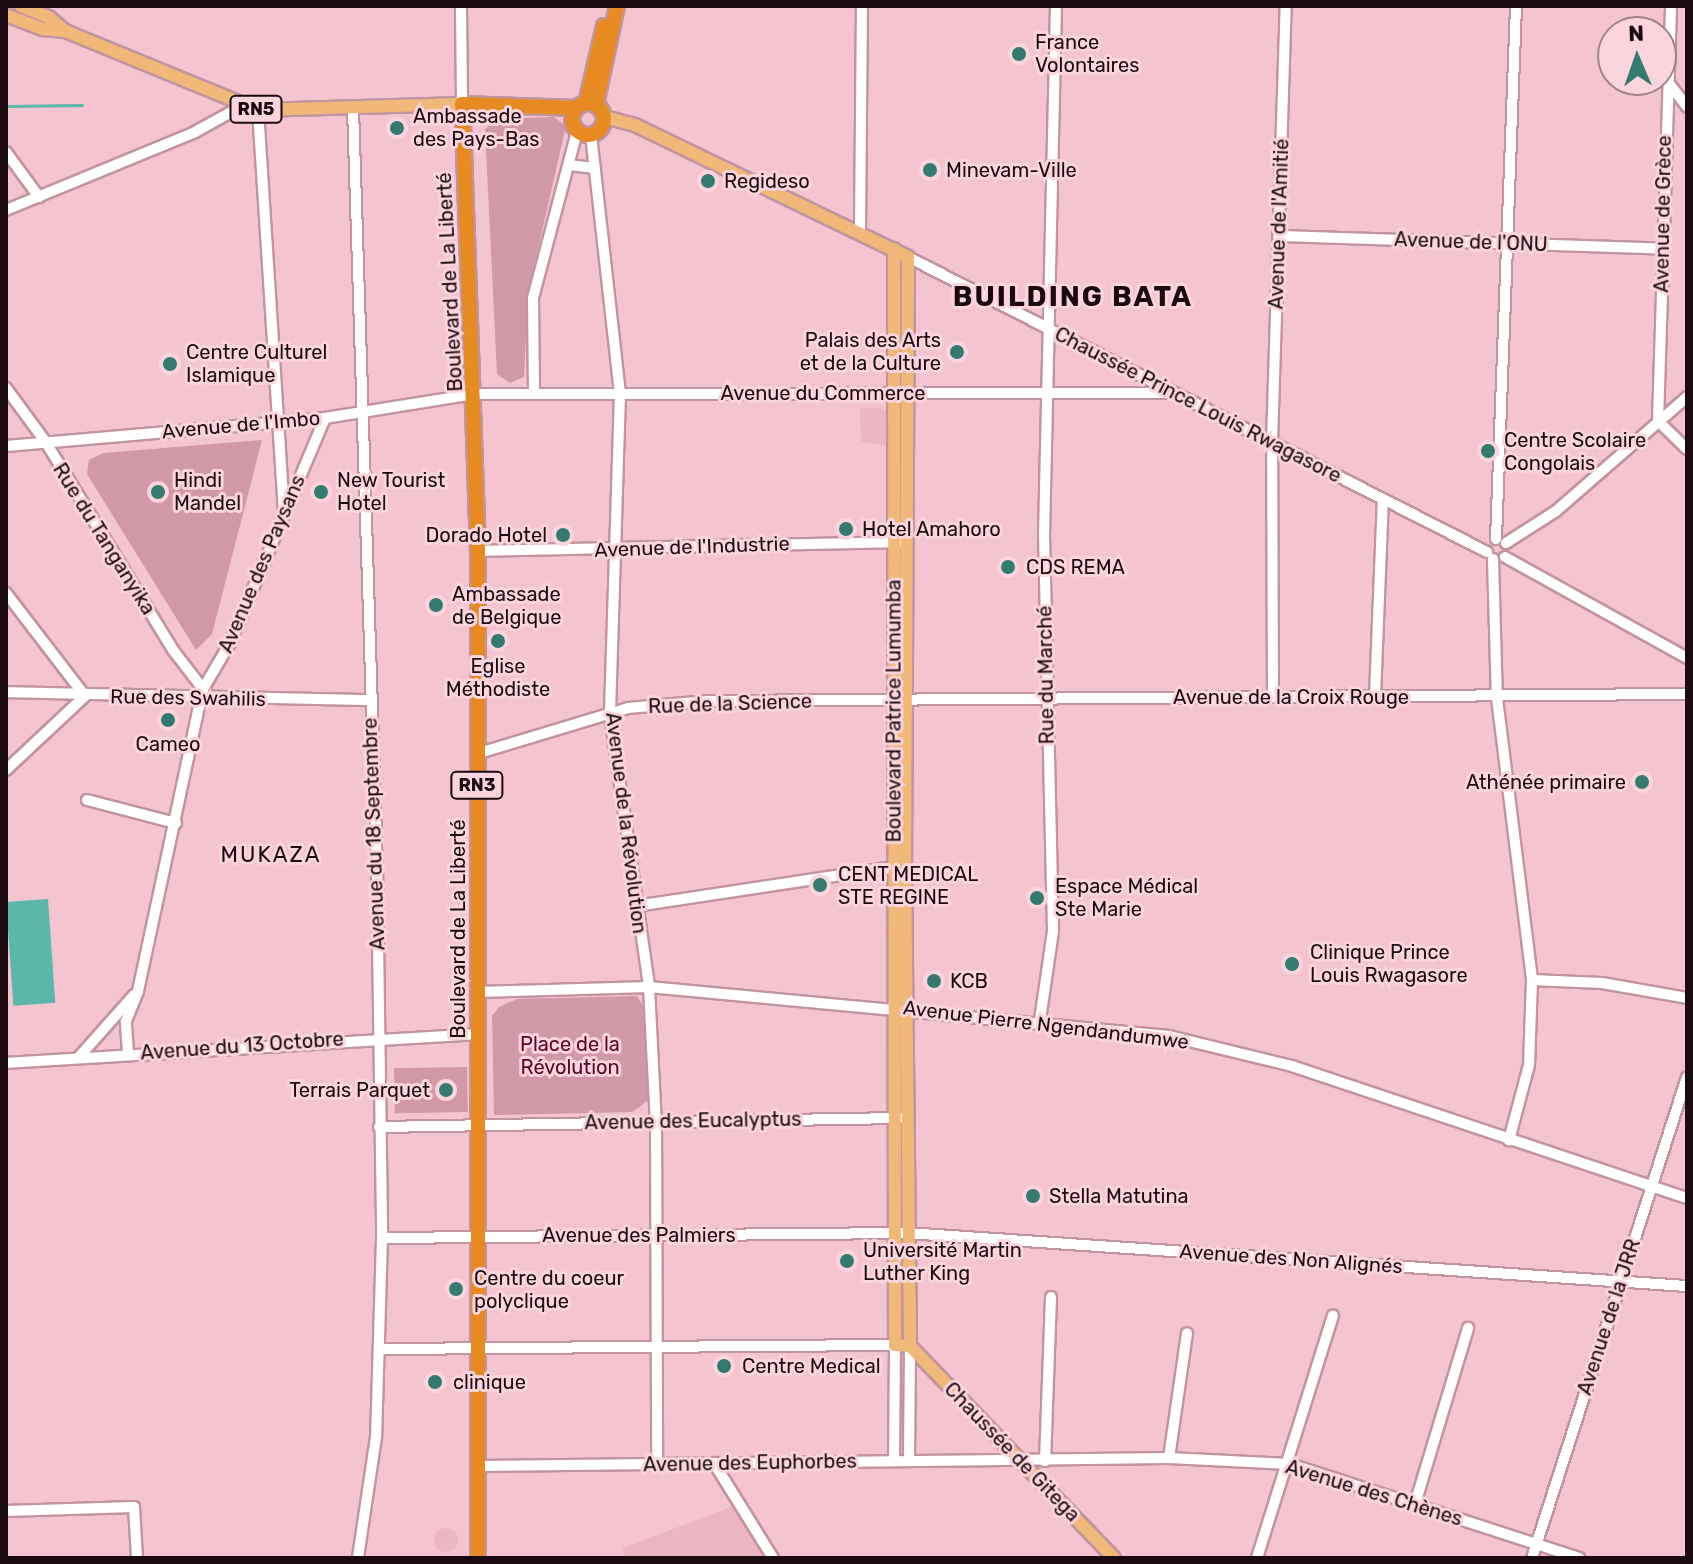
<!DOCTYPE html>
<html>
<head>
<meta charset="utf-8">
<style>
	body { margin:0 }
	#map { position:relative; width:1693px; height:1564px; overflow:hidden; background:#f4c4d0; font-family:Rubik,sans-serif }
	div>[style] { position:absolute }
	.built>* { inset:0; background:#ecb5c2 }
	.round { border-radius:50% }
	.green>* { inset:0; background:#d198a7; transform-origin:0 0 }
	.water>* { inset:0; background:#5bb7a9; transform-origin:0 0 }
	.stream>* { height:3px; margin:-1.5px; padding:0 1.5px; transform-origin:1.5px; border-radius:1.5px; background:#5bb7a9 }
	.roads { filter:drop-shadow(2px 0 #c2949f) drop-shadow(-2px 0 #c2949f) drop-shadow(0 2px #c2949f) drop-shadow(0 -2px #c2949f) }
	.minor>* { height:10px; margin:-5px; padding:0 5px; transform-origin:5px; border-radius:5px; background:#fff }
	.major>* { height:12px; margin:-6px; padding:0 6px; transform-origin:6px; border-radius:6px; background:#f0b97a }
	.highway>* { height:14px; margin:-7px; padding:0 7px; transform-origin:7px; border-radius:7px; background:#e68a21 }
	.highway>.ring { margin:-7px; padding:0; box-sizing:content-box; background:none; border:14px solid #e68a21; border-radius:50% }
	.dots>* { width:22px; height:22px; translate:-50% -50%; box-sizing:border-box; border:4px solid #fbd4dd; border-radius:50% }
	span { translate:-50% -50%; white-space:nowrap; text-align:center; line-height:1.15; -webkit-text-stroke:6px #fbd4dd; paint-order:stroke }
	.shield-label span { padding:2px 6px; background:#fbd4dd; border:2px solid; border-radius:6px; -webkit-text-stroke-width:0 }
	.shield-label { font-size:18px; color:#1b0b10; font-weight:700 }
	.poi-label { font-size:20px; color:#1b0b10 }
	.left { translate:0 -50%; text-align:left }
	.right { translate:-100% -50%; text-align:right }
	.street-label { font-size:20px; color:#1b0b10 }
	.park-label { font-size:20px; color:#5a022a }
	.neighbourhood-label { font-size:22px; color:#1b0b10; letter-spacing:2px }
	.district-label { font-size:28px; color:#1b0b10; font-weight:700; letter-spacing:2px }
	.frame { position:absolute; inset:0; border:8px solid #1b0b10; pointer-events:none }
	.north { position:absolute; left:1597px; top:16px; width:80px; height:80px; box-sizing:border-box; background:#fbd4dd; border:2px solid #a1848b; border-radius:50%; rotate:358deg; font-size:22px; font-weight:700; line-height:32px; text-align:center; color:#1b0b10 }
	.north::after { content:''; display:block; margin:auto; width:28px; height:36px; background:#347a6f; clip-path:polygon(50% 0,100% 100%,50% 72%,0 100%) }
</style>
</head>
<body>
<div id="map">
	<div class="built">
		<div style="clip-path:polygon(860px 408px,880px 408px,895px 415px,900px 447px,861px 442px)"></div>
		<div style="clip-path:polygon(736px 1505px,768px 1558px,624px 1558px,623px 1548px)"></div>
		<div class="round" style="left:434px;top:1528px;width:24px;height:24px"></div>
	</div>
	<div class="green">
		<div style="clip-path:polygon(554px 117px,566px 126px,528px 293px,524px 377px,510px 383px,497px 374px,485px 129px,496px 119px)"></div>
		<div style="clip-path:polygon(262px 440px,212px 634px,196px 650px,87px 474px,89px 460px,103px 453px)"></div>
		<div style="clip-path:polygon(637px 996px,646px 1011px,648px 1100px,641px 1106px,632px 1112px,494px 1115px,492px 1016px,499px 1007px,517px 999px)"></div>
		<div style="left:467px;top:1067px;width:45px;height:73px;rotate:89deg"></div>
	</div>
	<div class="water">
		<div style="left:48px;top:899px;width:104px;height:42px;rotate:86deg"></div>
	</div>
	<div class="stream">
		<div style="left:6px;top:106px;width:76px;rotate:-0.8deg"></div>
	</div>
	<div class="roads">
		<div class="minor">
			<div style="left:461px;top:6px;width:98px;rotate:89.4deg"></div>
			<div style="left:1667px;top:81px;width:33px;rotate:52deg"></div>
			<div style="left:353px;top:108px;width:758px;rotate:88.19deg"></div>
			<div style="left:377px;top:866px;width:372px;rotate:89.2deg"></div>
			<div style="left:382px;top:1238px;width:199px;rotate:91.7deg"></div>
			<div style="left:376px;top:1437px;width:122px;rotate:98.5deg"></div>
			<div style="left:258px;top:110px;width:399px;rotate:86.3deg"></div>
			<div style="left:591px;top:135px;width:261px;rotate:83.6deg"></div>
			<div style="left:620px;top:394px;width:321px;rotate:91.8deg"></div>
			<div style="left:610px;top:715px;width:275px;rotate:81.8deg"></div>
			<div style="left:649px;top:987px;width:137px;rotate:87.1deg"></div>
			<div style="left:656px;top:1124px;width:341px;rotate:89.8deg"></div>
			<div style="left:6px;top:152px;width:56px;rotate:53.7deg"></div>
			<div style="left:569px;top:165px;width:26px;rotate:7deg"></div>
			<div style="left:6px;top:210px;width:204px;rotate:-22.4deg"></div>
			<div style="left:195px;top:132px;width:56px;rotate:-28.9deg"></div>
			<div style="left:860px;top:230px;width:224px;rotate:-89.5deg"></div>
			<div style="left:1279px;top:236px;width:383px;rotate:1.9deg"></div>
			<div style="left:908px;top:257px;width:650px;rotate:27deg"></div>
			<div style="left:6px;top:388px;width:66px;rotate:53.7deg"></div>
			<div style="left:45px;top:441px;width:245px;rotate:58.5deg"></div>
			<div style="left:173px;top:650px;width:49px;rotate:52.4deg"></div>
			<div style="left:534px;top:393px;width:95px;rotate:-90.6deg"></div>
			<div style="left:533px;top:298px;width:173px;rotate:-75.2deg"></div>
			<div style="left:1658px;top:421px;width:415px;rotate:-88.2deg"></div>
			<div style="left:1658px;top:421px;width:40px;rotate:44deg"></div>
			<div style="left:6px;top:446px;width:320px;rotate:-5deg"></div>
			<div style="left:325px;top:418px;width:152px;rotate:-9.1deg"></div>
			<div style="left:475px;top:394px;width:697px;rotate:-0.08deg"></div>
			<div style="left:1496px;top:539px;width:533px;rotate:-87.85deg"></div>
			<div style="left:1506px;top:543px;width:59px;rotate:-32.6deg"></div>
			<div style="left:1556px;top:511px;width:174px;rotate:-41deg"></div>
			<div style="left:478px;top:551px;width:422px;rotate:-1.2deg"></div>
			<div style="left:1505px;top:557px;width:208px;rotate:29deg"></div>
			<div style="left:1493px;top:559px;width:139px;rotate:88.4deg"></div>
			<div style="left:1497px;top:698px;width:284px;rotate:82.9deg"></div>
			<div style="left:1532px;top:980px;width:85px;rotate:92deg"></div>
			<div style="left:1529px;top:1065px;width:78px;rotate:104.9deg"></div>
			<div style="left:6px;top:593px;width:130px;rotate:52.5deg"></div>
			<div style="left:85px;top:696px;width:108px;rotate:136.9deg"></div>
			<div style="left:203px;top:689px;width:53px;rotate:-59.6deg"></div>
			<div style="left:230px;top:643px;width:244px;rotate:-67.1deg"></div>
			<div style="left:6px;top:692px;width:363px;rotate:1.3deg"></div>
			<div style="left:1273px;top:695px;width:253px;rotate:-90.2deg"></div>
			<div style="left:1272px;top:442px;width:436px;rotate:-88.2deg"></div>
			<div style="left:1375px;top:696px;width:196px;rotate:-87.7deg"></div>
			<div style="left:476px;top:754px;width:159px;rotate:-16.8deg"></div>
			<div style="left:628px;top:708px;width:80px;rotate:-5deg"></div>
			<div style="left:708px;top:701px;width:979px;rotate:-0.41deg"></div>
			<div style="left:87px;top:800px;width:92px;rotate:14.5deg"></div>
			<div style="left:636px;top:906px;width:266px;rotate:-8.6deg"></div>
			<div style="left:1532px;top:980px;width:70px;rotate:2.5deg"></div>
			<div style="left:1602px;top:983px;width:86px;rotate:10deg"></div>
			<div style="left:478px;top:992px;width:171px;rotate:-1.7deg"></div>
			<div style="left:649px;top:987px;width:522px;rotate:5.38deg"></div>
			<div style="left:1169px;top:1036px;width:127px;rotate:13.7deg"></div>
			<div style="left:1292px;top:1066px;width:416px;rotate:18.5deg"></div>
			<div style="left:1040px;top:1020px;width:90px;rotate:-81.7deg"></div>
			<div style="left:1053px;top:931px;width:396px;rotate:-91.3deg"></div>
			<div style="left:1044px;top:535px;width:529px;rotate:-88.7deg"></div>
			<div style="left:128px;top:1053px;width:32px;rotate:-94deg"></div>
			<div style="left:126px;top:1021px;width:32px;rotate:-68deg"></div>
			<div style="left:138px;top:991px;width:309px;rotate:-77.9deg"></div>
			<div style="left:78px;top:1058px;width:84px;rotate:-48.4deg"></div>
			<div style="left:6px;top:1063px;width:473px;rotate:-3.5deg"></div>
			<div style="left:379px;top:1127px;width:522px;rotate:-0.99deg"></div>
			<div style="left:382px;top:1238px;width:525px;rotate:-0.55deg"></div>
			<div style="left:907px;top:1233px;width:782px;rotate:3.89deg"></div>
			<div style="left:382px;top:1349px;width:513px;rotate:-0.45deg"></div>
			<div style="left:895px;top:1345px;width:116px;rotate:90.5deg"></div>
			<div style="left:1169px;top:1458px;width:126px;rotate:-81.8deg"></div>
			<div style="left:909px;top:1460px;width:114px;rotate:-89.5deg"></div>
			<div style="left:1045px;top:1461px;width:164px;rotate:-87.9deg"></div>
			<div style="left:714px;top:1463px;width:112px;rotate:58.2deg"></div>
			<div style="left:479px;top:1466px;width:690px;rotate:-0.66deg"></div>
			<div style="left:1169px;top:1458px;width:121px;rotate:2.8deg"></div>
			<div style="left:1290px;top:1464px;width:304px;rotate:18deg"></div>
			<div style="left:1415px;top:1504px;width:184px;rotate:-73.2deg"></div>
			<div style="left:6px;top:1511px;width:128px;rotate:-1.8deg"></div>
			<div style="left:134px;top:1507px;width:51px;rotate:86.6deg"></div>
			<div style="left:1257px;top:1558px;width:254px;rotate:-72.6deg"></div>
			<div style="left:1532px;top:1558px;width:505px;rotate:-72.14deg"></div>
		</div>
		<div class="major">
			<div style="left:21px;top:6px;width:31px;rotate:22deg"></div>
			<div style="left:50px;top:18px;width:20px;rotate:41deg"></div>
			<div style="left:6px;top:15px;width:40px;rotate:21deg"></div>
			<div style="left:43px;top:29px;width:22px;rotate:5deg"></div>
			<div style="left:65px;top:31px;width:209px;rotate:22.3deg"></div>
			<div style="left:258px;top:110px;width:204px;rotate:-1.7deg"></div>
			<div style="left:605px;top:117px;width:31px;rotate:15deg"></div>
			<div style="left:635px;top:125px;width:303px;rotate:25.8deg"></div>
			<div style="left:908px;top:257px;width:608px;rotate:90.28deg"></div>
			<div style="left:905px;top:865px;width:481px;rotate:89.4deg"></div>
			<div style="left:894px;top:249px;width:1096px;rotate:89.95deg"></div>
			<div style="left:895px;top:1345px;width:15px;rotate:4deg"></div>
			<div style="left:910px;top:1346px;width:294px;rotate:46.1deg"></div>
		</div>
		<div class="highway">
			<div style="left:587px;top:99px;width:75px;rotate:-76.9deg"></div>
			<div class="ring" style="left:572px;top:103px;width:18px;height:18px"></div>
			<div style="left:596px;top:104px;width:100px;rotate:-77.9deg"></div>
			<div style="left:478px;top:1558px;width:1007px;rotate:-90deg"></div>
			<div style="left:478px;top:551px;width:447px;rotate:-92deg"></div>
			<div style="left:462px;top:104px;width:114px;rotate:2deg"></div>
		</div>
	</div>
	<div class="dots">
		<div style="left:1019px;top:54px;background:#347a6f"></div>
		<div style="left:397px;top:128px;background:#347a6f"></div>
		<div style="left:930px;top:170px;background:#347a6f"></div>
		<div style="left:708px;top:181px;background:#347a6f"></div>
		<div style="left:957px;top:352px;background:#347a6f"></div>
		<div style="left:170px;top:364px;background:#347a6f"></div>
		<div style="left:1488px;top:451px;background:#347a6f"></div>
		<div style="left:158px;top:492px;background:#347a6f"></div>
		<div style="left:321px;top:492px;background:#347a6f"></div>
		<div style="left:846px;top:529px;background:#347a6f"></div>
		<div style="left:563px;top:535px;background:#347a6f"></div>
		<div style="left:1008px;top:567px;background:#347a6f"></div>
		<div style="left:436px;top:605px;background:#347a6f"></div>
		<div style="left:498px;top:641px;background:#347a6f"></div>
		<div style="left:168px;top:720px;background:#347a6f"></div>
		<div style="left:1642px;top:782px;background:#347a6f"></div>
		<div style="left:820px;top:885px;background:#347a6f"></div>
		<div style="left:1037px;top:898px;background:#347a6f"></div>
		<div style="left:1292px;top:964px;background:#347a6f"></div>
		<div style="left:934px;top:981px;background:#347a6f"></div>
		<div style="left:446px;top:1090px;background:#347a6f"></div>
		<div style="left:1033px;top:1196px;background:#347a6f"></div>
		<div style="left:847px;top:1261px;background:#347a6f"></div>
		<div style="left:456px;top:1289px;background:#347a6f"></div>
		<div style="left:724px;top:1366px;background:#347a6f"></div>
		<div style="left:435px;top:1382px;background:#347a6f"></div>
	</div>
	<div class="shield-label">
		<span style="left:256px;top:109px">RN5</span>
		<span style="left:477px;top:785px">RN3</span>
	</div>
	<div class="poi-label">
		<span class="left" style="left:1035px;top:54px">France<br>Volontaires</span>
		<span class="left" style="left:413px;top:128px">Ambassade<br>des Pays-Bas</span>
		<span class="left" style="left:946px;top:170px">Minevam-Ville</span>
		<span class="left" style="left:724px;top:181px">Regideso</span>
		<span class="right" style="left:941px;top:352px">Palais des Arts<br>et de la Culture</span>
		<span class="left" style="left:186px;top:364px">Centre Culturel<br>Islamique</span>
		<span class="left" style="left:1504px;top:452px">Centre Scolaire<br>Congolais</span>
		<span class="left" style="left:174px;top:492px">Hindi<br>Mandel</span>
		<span class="left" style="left:337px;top:492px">New Tourist<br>Hotel</span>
		<span class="left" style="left:862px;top:529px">Hotel Amahoro</span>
		<span class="right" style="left:547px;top:535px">Dorado Hotel</span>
		<span class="left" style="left:1026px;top:567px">CDS REMA</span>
		<span class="left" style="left:452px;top:606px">Ambassade<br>de Belgique</span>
		<span style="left:498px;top:678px">Eglise<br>Méthodiste</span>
		<span style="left:168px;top:744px">Cameo</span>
		<span class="right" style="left:1626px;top:782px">Athénée primaire</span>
		<span class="left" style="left:838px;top:886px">CENT MEDICAL<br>STE REGINE</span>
		<span class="left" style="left:1055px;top:898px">Espace Médical<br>Ste Marie</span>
		<span class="left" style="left:1310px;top:964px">Clinique Prince<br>Louis Rwagasore</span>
		<span class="left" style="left:950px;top:981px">KCB</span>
		<span class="right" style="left:430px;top:1090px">Terrais Parquet</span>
		<span class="left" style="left:1049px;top:1196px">Stella Matutina</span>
		<span class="left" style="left:863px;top:1262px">Université Martin<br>Luther King</span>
		<span class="left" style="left:474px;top:1290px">Centre du coeur<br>polyclique</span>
		<span class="left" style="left:742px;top:1366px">Centre Medical</span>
		<span class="left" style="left:453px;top:1382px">clinique</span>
	</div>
	<div class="street-label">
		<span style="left:1663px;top:214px;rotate:-89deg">Avenue de Grèce</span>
		<span style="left:1279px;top:224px;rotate:-88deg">Avenue de l'Amitié</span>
		<span style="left:1471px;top:242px;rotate:2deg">Avenue de l'ONU</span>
		<span style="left:450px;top:282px;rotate:-93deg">Boulevard de La Liberté</span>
		<span style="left:823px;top:393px">Avenue du Commerce</span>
		<span style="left:1198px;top:405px;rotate:27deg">Chaussée Prince Louis Rwagasore</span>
		<span style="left:241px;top:425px;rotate:-5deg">Avenue de l'Imbo</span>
		<span style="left:104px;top:539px;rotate:58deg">Rue du Tanganyika</span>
		<span style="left:692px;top:547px;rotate:-2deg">Avenue de l'Industrie</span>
		<span style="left:262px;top:564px;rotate:-67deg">Avenue des Paysans</span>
		<span style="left:1046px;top:675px;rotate:-91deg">Rue du Marché</span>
		<span style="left:1291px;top:697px">Avenue de la Croix Rouge</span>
		<span style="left:188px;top:698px;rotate:1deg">Rue des Swahilis</span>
		<span style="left:730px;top:704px;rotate:-2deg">Rue de la Science</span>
		<span style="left:894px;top:711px;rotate:-90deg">Boulevard Patrice Lumumba</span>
		<span style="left:626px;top:823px;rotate:83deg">Avenue de la Révolution</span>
		<span style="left:374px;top:834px;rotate:-92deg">Avenue du 18 Septembre</span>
		<span style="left:458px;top:929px;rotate:-90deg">Boulevard de La Liberté</span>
		<span style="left:1046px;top:1025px;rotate:7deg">Avenue Pierre Ngendandumwe</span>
		<span style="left:242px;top:1046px;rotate:-4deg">Avenue du 13 Octobre</span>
		<span style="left:693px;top:1121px;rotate:-1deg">Avenue des Eucalyptus</span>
		<span style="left:639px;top:1235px">Avenue des Palmiers</span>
		<span style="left:1291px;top:1259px;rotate:4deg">Avenue des Non Alignés</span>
		<span style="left:1609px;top:1317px;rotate:-72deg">Avenue de la JRR</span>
		<span style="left:1012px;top:1452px;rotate:46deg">Chaussée de Gitega</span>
		<span style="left:750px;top:1463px;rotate:-1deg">Avenue des Euphorbes</span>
		<span style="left:1374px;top:1493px;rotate:17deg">Avenue des Chènes</span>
	</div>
	<div class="park-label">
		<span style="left:570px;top:1056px">Place de la<br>Révolution</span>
	</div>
	<div class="neighbourhood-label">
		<span style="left:271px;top:855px">MUKAZA</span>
	</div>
	<div class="district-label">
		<span style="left:1073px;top:297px">BUILDING BATA</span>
	</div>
	<div class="frame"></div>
	<div class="north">N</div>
</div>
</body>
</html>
